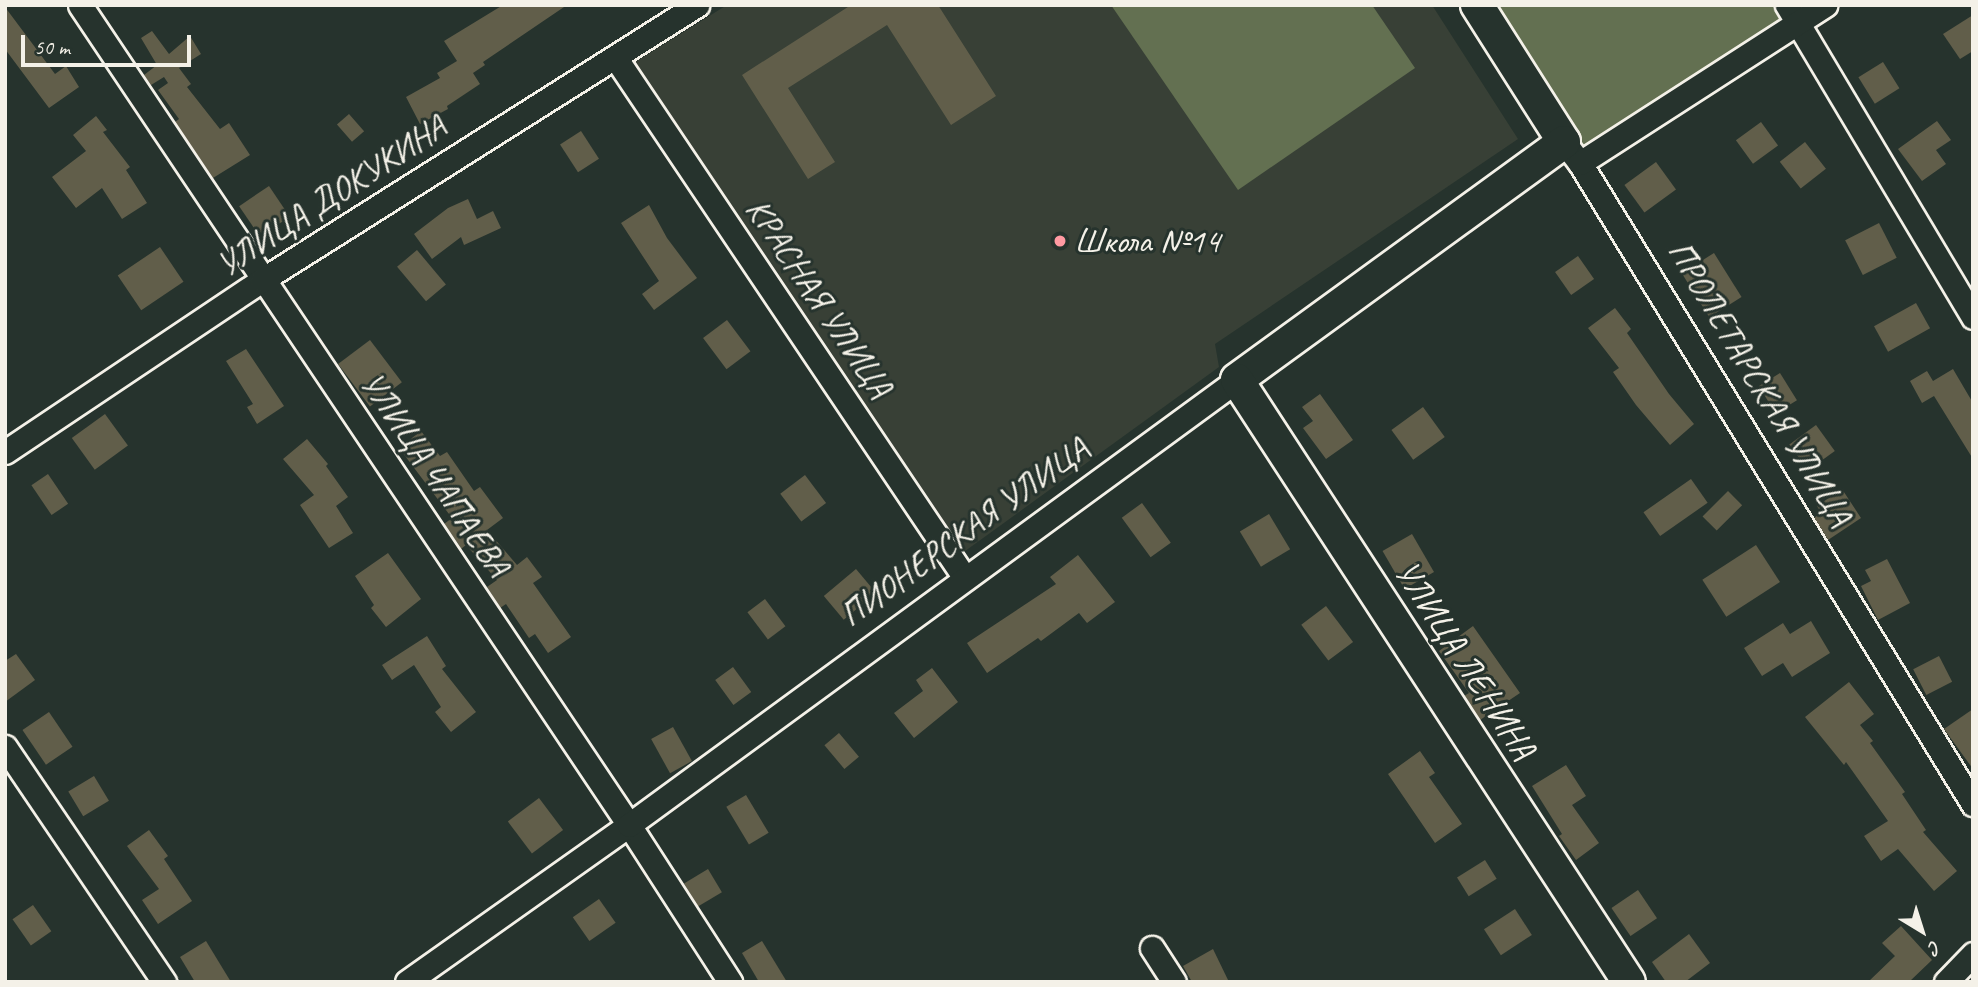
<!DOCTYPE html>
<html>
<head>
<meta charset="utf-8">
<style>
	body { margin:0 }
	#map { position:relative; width:1978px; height:987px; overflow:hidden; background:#26332d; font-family:Caveat,sans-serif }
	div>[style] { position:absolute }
	.built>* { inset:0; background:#384036 }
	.green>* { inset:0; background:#637051 }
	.building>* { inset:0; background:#615e4a; transform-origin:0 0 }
	.roads { filter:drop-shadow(2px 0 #f4f1e8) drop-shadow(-2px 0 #f4f1e8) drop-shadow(0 2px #f4f1e8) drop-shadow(0 -2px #f4f1e8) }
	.street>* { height:23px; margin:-11.5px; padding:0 11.5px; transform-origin:11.5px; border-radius:11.5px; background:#26332d }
	.secondary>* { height:32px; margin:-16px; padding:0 16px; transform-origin:16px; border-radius:16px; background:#26332d }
	.dots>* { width:19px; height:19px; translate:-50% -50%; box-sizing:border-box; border:4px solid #26332d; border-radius:50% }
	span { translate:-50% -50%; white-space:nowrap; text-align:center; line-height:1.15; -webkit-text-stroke:6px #26332d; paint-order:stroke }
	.street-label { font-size:35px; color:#f4f1e8 }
	.poi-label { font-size:35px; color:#f4f1e8 }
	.left { translate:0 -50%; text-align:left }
	.frame { position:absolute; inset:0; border:7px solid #f4f1e8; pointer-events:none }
	.north { position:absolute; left:1887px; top:896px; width:70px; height:70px; -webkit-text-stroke:5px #26332d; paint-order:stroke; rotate:142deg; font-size:19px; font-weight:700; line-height:28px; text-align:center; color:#f4f1e8 }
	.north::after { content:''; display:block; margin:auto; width:24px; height:32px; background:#f4f1e8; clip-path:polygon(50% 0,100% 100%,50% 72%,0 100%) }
	.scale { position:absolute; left:21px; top:35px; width:170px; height:32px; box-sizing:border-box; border:4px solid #f4f1e8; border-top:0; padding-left:9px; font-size:21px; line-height:24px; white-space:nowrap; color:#f4f1e8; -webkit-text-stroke:5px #26332d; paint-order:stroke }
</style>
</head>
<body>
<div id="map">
	<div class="built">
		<div style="clip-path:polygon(727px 5px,1432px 5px,1518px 139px,1215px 344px,1219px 367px,961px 554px,635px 62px)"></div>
	</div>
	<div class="green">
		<div style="clip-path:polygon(1111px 5px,1372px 5px,1415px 68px,1238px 190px)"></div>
		<div style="clip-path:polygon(1488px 5px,1782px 5px,1791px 20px,1578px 151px)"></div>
	</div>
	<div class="building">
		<div style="clip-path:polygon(503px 5px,567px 5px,483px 62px,485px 65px,473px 73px,480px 84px,447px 106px,448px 109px,420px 124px,406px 97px,440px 78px,437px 73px,457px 61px,444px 41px)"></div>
		<div style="clip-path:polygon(851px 5px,938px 5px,996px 96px,951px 125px,887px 25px,788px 88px,835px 162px,808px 179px,742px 75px)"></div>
		<div style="clip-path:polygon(5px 7px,55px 74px,66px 66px,79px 87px,49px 108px,5px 49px)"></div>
		<div style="clip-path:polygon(1973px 15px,1973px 51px,1960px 59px,1943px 34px)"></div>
		<div style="clip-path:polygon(152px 31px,169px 54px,190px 36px,201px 54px,179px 68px,191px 84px,187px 87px,220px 129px,229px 123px,250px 155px,213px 178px,175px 122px,179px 119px,158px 90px,168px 83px,164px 77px,151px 85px,144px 75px,157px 65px,141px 38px)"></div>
		<div style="left:1883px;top:62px;width:31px;height:29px;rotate:58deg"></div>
		<div style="left:349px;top:114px;width:23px;height:16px;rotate:49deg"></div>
		<div style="clip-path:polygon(96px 116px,107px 130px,103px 132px,130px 167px,126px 170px,147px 203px,122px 219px,102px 188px,76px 208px,52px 177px,86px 151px,73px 135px)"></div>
		<div style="clip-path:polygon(1937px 121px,1951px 140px,1936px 150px,1946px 164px,1922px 181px,1898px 149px)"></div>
		<div style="left:1761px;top:122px;width:29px;height:31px;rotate:54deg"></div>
		<div style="left:581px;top:131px;width:33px;height:25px;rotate:57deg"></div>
		<div style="left:1805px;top:142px;width:34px;height:32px;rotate:52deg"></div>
		<div style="left:1656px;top:162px;width:34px;height:39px;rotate:54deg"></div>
		<div style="left:269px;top:186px;width:37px;height:36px;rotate:56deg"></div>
		<div style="clip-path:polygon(468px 199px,477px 219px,493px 211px,501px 228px,464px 245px,461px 237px,432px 259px,414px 234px,448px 208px)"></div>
		<div style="clip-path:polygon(649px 205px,667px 238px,697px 278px,654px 310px,642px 294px,659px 281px,621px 223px)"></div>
		<div style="left:1879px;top:223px;width:39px;height:38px;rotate:63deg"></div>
		<div style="left:160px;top:247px;width:42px;height:51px;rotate:56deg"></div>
		<div style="left:417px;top:250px;width:45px;height:26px;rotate:50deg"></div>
		<div style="left:1714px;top:253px;width:52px;height:38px;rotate:58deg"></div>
		<div style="left:1578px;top:256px;width:28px;height:28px;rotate:55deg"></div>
		<div style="left:1916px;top:303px;width:29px;height:48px;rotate:61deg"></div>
		<div style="clip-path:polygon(1615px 308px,1631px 329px,1627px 333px,1669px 394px,1694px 424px,1670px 445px,1636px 405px,1613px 372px,1619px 368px,1588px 328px)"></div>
		<div style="left:727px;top:320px;width:39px;height:30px;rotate:53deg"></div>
		<div style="left:370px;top:340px;width:53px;height:40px;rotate:53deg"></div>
		<div style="clip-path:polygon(246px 349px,284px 406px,257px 424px,247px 407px,253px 404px,226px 361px)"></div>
		<div style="clip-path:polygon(1953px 369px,1973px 403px,1973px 459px,1934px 396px,1922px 403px,1910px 381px,1927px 371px,1933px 381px)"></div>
		<div style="left:1780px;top:373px;width:32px;height:25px;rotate:58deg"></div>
		<div style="clip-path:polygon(1320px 394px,1353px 440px,1326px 459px,1303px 428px,1313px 421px,1302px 407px)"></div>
		<div style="left:1423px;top:407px;width:37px;height:39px;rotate:54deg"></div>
		<div style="left:105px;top:414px;width:39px;height:41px;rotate:54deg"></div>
		<div style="left:1816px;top:425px;width:32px;height:33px;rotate:54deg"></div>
		<div style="clip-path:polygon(421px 431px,440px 456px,447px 452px,474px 491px,480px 487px,503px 518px,487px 530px,517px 565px,527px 557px,542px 577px,533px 583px,571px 637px,548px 653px,535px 634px,529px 638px,506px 604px,500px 608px,487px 587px,497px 580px,466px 545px,461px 549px,459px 545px,444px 524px,452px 518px,399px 448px)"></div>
		<div style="clip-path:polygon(307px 439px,328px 464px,326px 466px,348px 497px,336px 506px,353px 533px,329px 548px,300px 505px,314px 495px,283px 459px)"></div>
		<div style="left:48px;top:474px;width:36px;height:20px;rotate:56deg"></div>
		<div style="left:805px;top:475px;width:35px;height:31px;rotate:53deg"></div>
		<div style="left:1691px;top:479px;width:29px;height:58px;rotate:55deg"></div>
		<div style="clip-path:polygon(1842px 489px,1861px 518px,1828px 540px,1814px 518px,1821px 513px,1817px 506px)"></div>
		<div style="left:1728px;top:491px;width:20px;height:36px;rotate:45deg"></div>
		<div style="left:1142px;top:503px;width:49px;height:25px;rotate:54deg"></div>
		<div style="left:1269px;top:514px;width:41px;height:34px;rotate:59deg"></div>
		<div style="left:1412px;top:534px;width:44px;height:34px;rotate:60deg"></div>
		<div style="left:1756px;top:545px;width:44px;height:64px;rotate:57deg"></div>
		<div style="clip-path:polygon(388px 553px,421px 599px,386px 627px,371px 608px,374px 605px,355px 576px)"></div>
		<div style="clip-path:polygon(1078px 555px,1115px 602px,1087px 623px,1079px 613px,1041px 641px,1038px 638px,987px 673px,967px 643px,1056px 584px,1050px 577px)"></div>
		<div style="clip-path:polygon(1887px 559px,1910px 603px,1878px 620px,1861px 586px,1871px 581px,1865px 570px)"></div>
		<div style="left:856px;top:569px;width:31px;height:42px;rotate:50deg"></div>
		<div style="left:765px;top:599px;width:34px;height:22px;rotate:53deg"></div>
		<div style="left:1326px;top:606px;width:45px;height:31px;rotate:53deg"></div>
		<div style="clip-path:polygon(1811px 621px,1830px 653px,1792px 677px,1783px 663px,1762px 676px,1744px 648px,1783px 623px,1790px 634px)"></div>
		<div style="clip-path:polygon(1473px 626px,1520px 693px,1480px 720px,1464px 696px,1469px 693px,1439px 651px)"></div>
		<div style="clip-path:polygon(427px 636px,446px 666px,442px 669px,476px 712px,451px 732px,435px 712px,441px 707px,414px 665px,392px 680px,382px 665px)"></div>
		<div style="clip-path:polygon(16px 654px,35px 680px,5px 702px,5px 661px)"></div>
		<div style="left:1939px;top:656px;width:29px;height:29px;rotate:63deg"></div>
		<div style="left:733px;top:667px;width:31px;height:22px;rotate:54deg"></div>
		<div style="clip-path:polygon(932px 668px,958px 702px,914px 738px,894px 713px,923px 691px,916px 680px)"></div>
		<div style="clip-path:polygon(1849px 682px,1874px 714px,1860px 725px,1873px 741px,1870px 743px,1905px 792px,1902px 794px,1926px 830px,1923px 832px,1957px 871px,1934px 891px,1898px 849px,1881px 861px,1864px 836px,1888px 821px,1846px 762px,1844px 765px,1805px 717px)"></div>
		<div style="clip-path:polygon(1973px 709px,1973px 769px,1944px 729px)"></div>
		<div style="left:49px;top:712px;width:42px;height:32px;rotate:56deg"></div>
		<div style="left:673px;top:727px;width:39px;height:25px;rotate:61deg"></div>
		<div style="left:839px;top:733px;width:31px;height:19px;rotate:50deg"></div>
		<div style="clip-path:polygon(1420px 751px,1435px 773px,1429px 777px,1462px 824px,1435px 843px,1388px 774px)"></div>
		<div style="clip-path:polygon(1566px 765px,1586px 796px,1572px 805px,1599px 843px,1576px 860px,1559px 836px,1562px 834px,1532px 786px)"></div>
		<div style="left:94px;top:776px;width:29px;height:30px;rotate:59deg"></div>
		<div style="left:746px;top:795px;width:44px;height:23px;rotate:59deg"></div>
		<div style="left:539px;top:798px;width:40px;height:39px;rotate:53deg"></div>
		<div style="clip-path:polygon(149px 830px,168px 856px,164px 859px,192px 901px,158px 924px,142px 900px,159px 889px,127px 846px)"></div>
		<div style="left:1485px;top:860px;width:22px;height:33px;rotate:58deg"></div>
		<div style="left:708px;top:869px;width:27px;height:28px;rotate:59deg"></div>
		<div style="left:1638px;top:890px;width:34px;height:32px;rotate:56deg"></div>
		<div style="left:599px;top:899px;width:29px;height:32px;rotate:55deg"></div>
		<div style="left:33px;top:905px;width:32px;height:25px;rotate:55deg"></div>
		<div style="left:1515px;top:909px;width:31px;height:37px;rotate:57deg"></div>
		<div style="clip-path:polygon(1901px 926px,1932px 960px,1909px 982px,1868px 982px,1895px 956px,1882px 943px)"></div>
		<div style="clip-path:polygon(1689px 934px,1710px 963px,1685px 982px,1666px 982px,1652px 962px)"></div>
		<div style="clip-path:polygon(206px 941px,231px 982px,195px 982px,180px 957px)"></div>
		<div style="clip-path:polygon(762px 941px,787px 982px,759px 982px,742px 953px)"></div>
		<div style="clip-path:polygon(1213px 949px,1229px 982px,1192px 982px,1183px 966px)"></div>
	</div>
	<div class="roads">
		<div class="street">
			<div style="left:80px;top:5px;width:987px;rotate:56.2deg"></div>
			<div style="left:629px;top:825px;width:187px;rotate:57.2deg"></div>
			<div style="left:1787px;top:5px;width:363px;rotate:59.2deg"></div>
			<div style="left:615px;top:57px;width:628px;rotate:56.11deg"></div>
			<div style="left:1564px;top:142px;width:26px;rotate:53deg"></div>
			<div style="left:1580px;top:163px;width:752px;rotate:58.49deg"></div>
			<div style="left:1580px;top:163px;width:292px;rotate:-32.8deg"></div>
			<div style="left:5px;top:452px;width:309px;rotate:-33.8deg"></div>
			<div style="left:262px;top:280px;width:515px;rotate:-32.3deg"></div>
			<div style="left:5px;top:747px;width:284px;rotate:55.9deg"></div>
			<div style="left:1152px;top:948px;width:40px;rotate:57.1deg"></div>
			<div style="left:407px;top:982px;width:272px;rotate:-35.3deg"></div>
			<div style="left:629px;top:825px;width:753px;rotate:-36.2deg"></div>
			<div style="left:1946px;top:982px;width:39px;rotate:-46deg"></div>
		</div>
		<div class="secondary">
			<div style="left:1477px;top:5px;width:162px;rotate:57.6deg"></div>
			<div style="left:1564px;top:142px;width:404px;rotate:144deg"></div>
			<div style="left:1237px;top:380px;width:718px;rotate:56.93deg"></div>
		</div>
	</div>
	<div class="dots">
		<div style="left:1060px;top:241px;background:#ff9aa2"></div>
	</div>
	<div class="street-label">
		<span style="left:331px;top:196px;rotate:-33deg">УЛИЦА ДОКУКИНА</span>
		<span style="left:819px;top:298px;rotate:56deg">КРАСНАЯ УЛИЦА</span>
		<span style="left:1760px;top:383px;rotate:59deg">ПРОЛЕТАРСКАЯ УЛИЦА</span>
		<span style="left:435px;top:474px;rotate:56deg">УЛИЦА ЧАПАЕВА</span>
		<span style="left:964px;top:532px;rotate:-36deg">ПИОНЕРСКАЯ УЛИЦА</span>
		<span style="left:1465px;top:660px;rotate:57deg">УЛИЦА ЛЕНИНА</span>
	</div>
	<div class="poi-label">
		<span class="left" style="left:1074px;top:241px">Школа №14</span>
	</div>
	<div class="frame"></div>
	<div class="north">С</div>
	<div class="scale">50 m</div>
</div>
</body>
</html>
